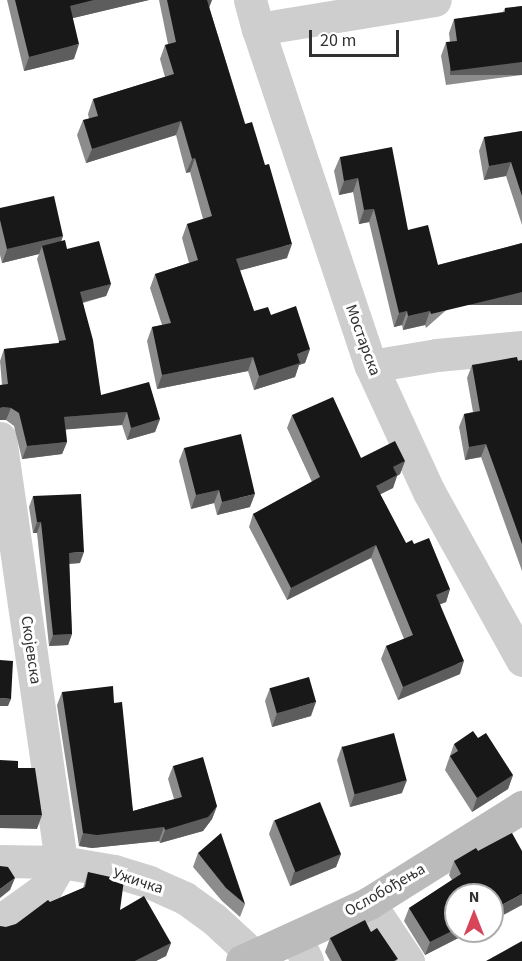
<!DOCTYPE html>
<html>
<head>
<meta charset="utf-8">
<style>
	body { margin:0 }
	#map { position:relative; width:522px; height:961px; overflow:hidden; background:#fff; font-family:"Source Sans 3",sans-serif }
	div>[style] { position:absolute }
	.street>* { height:33px; margin:-16.5px; padding:0 16.5px; transform-origin:16.5px; border-radius:16.5px; background:#cecece }
	.secondary>* { height:33px; margin:-16.5px; padding:0 16.5px; transform-origin:16.5px; border-radius:16.5px; background:#bbb }
	.wall>* { inset:0; background:#8c8c8c }
	.shaded-wall>* { inset:0; background:#5d5d5d; transform-origin:0 0 }
	.building>* { inset:0; background:#181818; transform-origin:0 0 }
	span { translate:-50% -50%; white-space:nowrap; text-align:center; line-height:1.15; -webkit-text-stroke:6px #fff; paint-order:stroke }
	.street-label { font-size:16px; color:#313131 }
	.north { position:absolute; left:444px; top:883px; width:60px; height:60px; box-sizing:border-box; background:#fff; border:2px solid #adadad; border-radius:50%; rotate:0deg; font-size:16px; font-weight:700; line-height:24px; text-align:center; color:#313131 }
	.north::after { content:''; display:block; margin:auto; width:21px; height:27px; background:#d74559; clip-path:polygon(50% 0,100% 100%,50% 72%,0 100%) }
	.scale { position:absolute; left:309px; top:30px; width:90px; height:27px; box-sizing:border-box; border:3px solid #313131; border-top:0; padding-left:8px; font-size:18px; line-height:21px; white-space:nowrap; color:#313131; -webkit-text-stroke:4px #fff; paint-order:stroke }
</style>
</head>
<body>
<div id="map">
	<div class="street">
		<div style="left:250px;top:0;width:30px;rotate:75deg"></div>
		<div style="left:258px;top:29px;width:355px;rotate:71.5deg"></div>
		<div style="left:371px;top:366px;width:139px;rotate:65.3deg"></div>
		<div style="left:429px;top:492px;width:192px;rotate:61deg"></div>
		<div style="left:258px;top:29px;width:179px;rotate:-9.3deg"></div>
		<div style="left:371px;top:366px;width:67px;rotate:-9.5deg"></div>
		<div style="left:437px;top:355px;width:85px;rotate:-5.4deg"></div>
		<div style="left:0;top:438px;width:428px;rotate:81.8deg"></div>
		<div style="left:61px;top:862px;width:30px;rotate:120deg"></div>
		<div style="left:46px;top:888px;width:57px;rotate:144.3deg"></div>
		<div style="left:0;top:861px;width:61px;rotate:0.9deg"></div>
		<div style="left:61px;top:862px;width:54px;rotate:9.6deg"></div>
		<div style="left:114px;top:871px;width:37px;rotate:17deg"></div>
		<div style="left:149px;top:882px;width:39px;rotate:24deg"></div>
		<div style="left:185px;top:898px;width:34px;rotate:36deg"></div>
		<div style="left:213px;top:918px;width:56px;rotate:42.8deg"></div>
		<div style="left:369px;top:903px;width:70px;rotate:56.1deg"></div>
		<div style="left:296px;top:938px;width:25px;rotate:64deg"></div>
	</div>
	<div class="secondary">
		<div style="left:242px;top:961px;width:140px;rotate:-24.5deg"></div>
		<div style="left:369px;top:903px;width:181px;rotate:-32.1deg"></div>
	</div>
	<div class="wall">
		<div style="clip-path:polygon(7px 0,149px 0,73px 18px,74px 59px,24px 71px)"></div>
		<div style="clip-path:polygon(159px 0,212px 0,209px 7px,287px 258px,240px 270px,254px 311px,271px 315px,310px 349px,305px 363px,299px 365px,295px 377px,254px 390px,248px 371px,157px 389px,147px 341px,152px 327px,162px 325px,150px 288px,155px 274px,189px 263px,182px 238px,187px 224px,203px 219px,190px 172px,186px 173px,176px 135px,86px 163px,77px 135px,83px 120px,89px 119px,88px 114px,93px 99px,165px 77px,160px 59px,165px 45px,168px 44px)"></div>
		<div style="clip-path:polygon(522px 6px,522px 75px,446px 85px,441px 56px,446px 42px,450px 42px,449px 33px,454px 19px,503px 12px,505px 8px)"></div>
		<div style="clip-path:polygon(522px 131px,522px 225px,506px 176px,484px 180px,479px 151px,484px 137px)"></div>
		<div style="clip-path:polygon(340px 157px,408px 230px,438px 265px,522px 243px,426px 328px,425px 325px,403px 330px,402px 325px,394px 327px,369px 222px,359px 224px,353px 192px,339px 195px,334px 171px)"></div>
		<div style="clip-path:polygon(0 208px,63px 236px,61px 241px,67px 249px,111px 284px,106px 296px,83px 303px,101px 395px,160px 419px,155px 432px,127px 440px,122px 425px,66px 429px,67px 442px,62px 454px,22px 459px,14px 426px,6px 420px,0 420px,0 385px,2px 385px,0 361px,4px 349px,58px 343px,59px 342px,37px 259px,39px 254px,2px 263px,0 255px)"></div>
		<div style="clip-path:polygon(522px 360px,522px 571px,481px 457px,465px 460px,459px 427px,464px 414px,473px 412px,467px 378px,472px 365px)"></div>
		<div style="clip-path:polygon(292px 415px,361px 458px,405px 461px,400px 474px,397px 476px,393px 488px,380px 494px,406px 543px,414px 544px,450px 589px,446px 602px,440px 604px,460px 674px,398px 700px,381px 659px,386px 646px,404px 639px,371px 558px,287px 600px,249px 527px,253px 514px,312px 482px,287px 428px)"></div>
		<div style="clip-path:polygon(184px 448px,250px 507px,217px 515px,214px 503px,191px 509px,179px 461px)"></div>
		<div style="clip-path:polygon(33px 496px,80px 563px,69px 564px,72px 634px,68px 645px,49px 646px,37px 533px,33px 533px,29px 507px)"></div>
		<div style="clip-path:polygon(270px 688px,311px 716px,272px 727px,265px 701px)"></div>
		<div style="clip-path:polygon(62px 692px,114px 703px,133px 811px,174px 799px,168px 779px,173px 766px,217px 806px,212px 819px,203px 831px,160px 843px,159px 841px,92px 848px,79px 846px,57px 705px)"></div>
		<div style="clip-path:polygon(454px 744px,513px 775px,508px 789px,472px 812px,445px 770px)"></div>
		<div style="clip-path:polygon(342px 746px,402px 793px,350px 807px,337px 760px)"></div>
		<div style="clip-path:polygon(274px 820px,341px 854px,336px 867px,290px 886px,269px 834px)"></div>
		<div style="clip-path:polygon(478px 851px,456px 931px,472px 931px,425px 955px,404px 921px,409px 908px,452px 880px,449px 875px,454px 861px)"></div>
		<div style="clip-path:polygon(198px 853px,245px 904px,240px 917px,222px 901px,193px 867px)"></div>
		<div style="clip-path:polygon(88px 872px,120px 910px,171px 943px,166px 956px,156px 961px,0 961px,6px 927px,16px 924px,50px 902px,83px 888px)"></div>
		<div style="clip-path:polygon(371px 932px,397px 961px,330px 961px,325px 952px,330px 938px)"></div>
	</div>
	<div class="shaded-wall">
		<div style="clip-path:polygon(94px 0,149px 0,65px 20px,70px 6px)"></div>
		<div style="clip-path:polygon(204px 0,212px 0,209px 8px)"></div>
		<div style="clip-path:polygon(79px 44px,74px 59px,24px 71px,29px 57px)"></div>
		<div style="left:522px;top:62px;width:13px;height:72px;rotate:90deg"></div>
		<div style="clip-path:polygon(181px 121px,176px 135px,86px 163px,92px 149px)"></div>
		<div style="clip-path:polygon(195px 158px,190px 172px,186px 173px,192px 159px)"></div>
		<div style="clip-path:polygon(511px 162px,506px 176px,484px 180px,489px 166px)"></div>
		<div style="clip-path:polygon(358px 178px,353px 192px,339px 195px,344px 181px)"></div>
		<div style="clip-path:polygon(374px 209px,369px 222px,359px 224px,364px 210px)"></div>
		<div style="clip-path:polygon(63px 236px,58px 250px,42px 246px,39px 254px,2px 263px,7px 249px)"></div>
		<div style="clip-path:polygon(292px 244px,287px 258px,231px 273px,236px 259px)"></div>
		<div style="clip-path:polygon(111px 284px,106px 296px,76px 304px,80px 292px)"></div>
		<div style="left:522px;top:292px;width:13px;height:94px;rotate:90deg"></div>
		<div style="clip-path:polygon(407px 311px,402px 325px,394px 327px,399px 313px)"></div>
		<div style="clip-path:polygon(430px 311px,425px 325px,403px 330px,408px 316px)"></div>
		<div style="clip-path:polygon(310px 349px,305px 363px,299px 365px,295px 377px,254px 390px,259px 376px,297px 354px)"></div>
		<div style="clip-path:polygon(253px 357px,248px 371px,157px 389px,162px 375px)"></div>
		<div style="clip-path:polygon(3px 407px,11px 408px,6px 420px,0 420px,0 408px)"></div>
		<div style="clip-path:polygon(127px 412px,122px 425px,60px 430px,64px 417px)"></div>
		<div style="clip-path:polygon(160px 419px,155px 432px,127px 440px,131px 428px)"></div>
		<div style="clip-path:polygon(67px 442px,62px 454px,22px 459px,27px 446px)"></div>
		<div style="clip-path:polygon(486px 444px,481px 457px,465px 460px,469px 447px)"></div>
		<div style="clip-path:polygon(405px 461px,400px 474px,397px 476px,393px 488px,371px 499px,376px 486px,393px 467px)"></div>
		<div style="clip-path:polygon(219px 490px,214px 503px,191px 509px,196px 495px)"></div>
		<div style="clip-path:polygon(255px 494px,250px 507px,217px 515px,222px 502px)"></div>
		<div style="clip-path:polygon(37px 522px,41px 522px,37px 533px,33px 533px)"></div>
		<div style="clip-path:polygon(376px 545px,371px 558px,287px 600px,291px 588px)"></div>
		<div style="clip-path:polygon(84px 552px,80px 563px,65px 564px,69px 553px)"></div>
		<div style="clip-path:polygon(450px 589px,446px 602px,431px 608px,436px 595px)"></div>
		<div style="clip-path:polygon(72px 634px,68px 645px,49px 646px,53px 635px)"></div>
		<div style="clip-path:polygon(464px 661px,460px 674px,398px 700px,403px 687px)"></div>
		<div style="clip-path:polygon(0 698px,11px 699px,8px 706px,0 706px)"></div>
		<div style="clip-path:polygon(316px 702px,311px 716px,272px 727px,277px 713px)"></div>
		<div style="clip-path:polygon(513px 775px,508px 789px,472px 812px,477px 798px)"></div>
		<div style="clip-path:polygon(407px 780px,402px 793px,350px 807px,355px 793px)"></div>
		<div style="clip-path:polygon(217px 806px,212px 819px,203px 831px,160px 843px,165px 830px)"></div>
		<div style="clip-path:polygon(0 815px,42px 815px,37px 829px,0 828px)"></div>
		<div style="clip-path:polygon(164px 827px,159px 841px,92px 848px,79px 846px,83px 833px)"></div>
		<div style="clip-path:polygon(341px 854px,336px 867px,290px 886px,294px 872px)"></div>
		<div style="clip-path:polygon(15px 878px,10px 890px,0 898px,0 889px)"></div>
		<div style="clip-path:polygon(522px 894px,522px 905px,492px 921px,492px 910px)"></div>
		<div style="clip-path:polygon(456px 929px,456px 931px,472px 931px,425px 955px,430px 942px)"></div>
		<div style="clip-path:polygon(171px 943px,166px 956px,156px 961px,135px 961px)"></div>
	</div>
	<div class="building">
		<div style="clip-path:polygon(15px 0,94px 0,70px 6px,79px 44px,29px 57px)"></div>
		<div style="clip-path:polygon(167px 0,207px 0,245px 124px,252px 122px,265px 165px,269px 164px,292px 244px,236px 259px,254px 311px,268px 307px,271px 315px,296px 306px,310px 349px,297px 354px,300px 363px,259px 376px,253px 357px,162px 375px,152px 327px,171px 323px,155px 274px,198px 260px,187px 224px,212px 216px,195px 158px,192px 159px,181px 121px,92px 149px,83px 120px,98px 116px,93px 99px,174px 74px,165px 45px,176px 42px)"></div>
		<div style="clip-path:polygon(522px 6px,522px 62px,451px 71px,446px 42px,457px 41px,454px 19px,505px 12px,505px 8px)"></div>
		<div style="clip-path:polygon(522px 131px,522px 196px,511px 162px,489px 166px,484px 137px)"></div>
		<div style="clip-path:polygon(392px 147px,408px 230px,428px 225px,438px 265px,522px 243px,522px 292px,431px 314px,430px 311px,408px 316px,407px 311px,399px 313px,374px 209px,364px 210px,358px 178px,344px 181px,340px 157px)"></div>
		<div style="clip-path:polygon(54px 196px,63px 236px,7px 249px,0 220px,0 208px)"></div>
		<div style="clip-path:polygon(65px 240px,67px 249px,99px 241px,111px 284px,80px 292px,93px 340px,101px 395px,149px 382px,160px 419px,131px 428px,127px 412px,64px 417px,67px 442px,27px 446px,19px 413px,11px 408px,3px 407px,0 408px,0 385px,8px 384px,4px 349px,59px 343px,59px 341px,66px 340px,42px 246px)"></div>
		<div style="clip-path:polygon(517px 357px,518px 361px,522px 360px,522px 544px,486px 444px,469px 447px,464px 414px,480px 411px,472px 365px)"></div>
		<div style="clip-path:polygon(333px 397px,361px 458px,395px 441px,405px 461px,393px 467px,397px 475px,376px 486px,406px 543px,412px 540px,414px 544px,429px 538px,450px 589px,436px 595px,464px 661px,403px 687px,386px 646px,413px 635px,376px 545px,291px 588px,253px 514px,320px 477px,292px 415px)"></div>
		<div style="clip-path:polygon(241px 434px,255px 494px,222px 502px,219px 490px,196px 495px,184px 448px)"></div>
		<div style="clip-path:polygon(81px 494px,84px 552px,69px 553px,72px 634px,53px 635px,41px 522px,37px 522px,33px 496px)"></div>
		<div style="clip-path:polygon(0 660px,13px 661px,11px 699px,0 698px)"></div>
		<div style="left:309px;top:677px;width:26px;height:41px;rotate:74deg"></div>
		<div style="clip-path:polygon(113px 686px,114px 703px,122px 702px,133px 811px,182px 797px,173px 766px,203px 757px,217px 806px,208px 817px,165px 830px,164px 827px,97px 835px,83px 833px,62px 692px)"></div>
		<div style="clip-path:polygon(473px 731px,478px 738px,486px 733px,513px 775px,477px 798px,450px 756px,458px 751px,454px 744px)"></div>
		<div style="left:394px;top:733px;width:49px;height:54px;rotate:75deg"></div>
		<div style="clip-path:polygon(0 760px,18px 761px,18px 768px,35px 768px,42px 815px,0 815px)"></div>
		<div style="left:320px;top:802px;width:56px;height:49px;rotate:68deg"></div>
		<div style="clip-path:polygon(221px 833px,245px 904px,226px 888px,198px 853px)"></div>
		<div style="clip-path:polygon(512px 833px,522px 851px,522px 894px,492px 910px,492px 895px,456px 895px,456px 929px,430px 942px,409px 908px,461px 874px,454px 861px,476px 848px,478px 851px)"></div>
		<div style="clip-path:polygon(0 866px,8px 867px,15px 878px,0 889px)"></div>
		<div style="clip-path:polygon(88px 872px,124px 880px,120px 910px,144px 896px,171px 943px,135px 961px,0 961px,0 926px,6px 927px,16px 924px,48px 900px,50px 902px,85px 887px)"></div>
		<div style="clip-path:polygon(365px 920px,371px 932px,377px 928px,398px 959px,394px 961px,342px 961px,330px 938px)"></div>
		<div style="clip-path:polygon(522px 941px,522px 961px,486px 961px)"></div>
	</div>
	<div class="street-label">
		<span style="left:363px;top:340px;rotate:70deg">Мостарска</span>
		<span style="left:31px;top:650px;rotate:82deg">Скојевска</span>
		<span style="left:138px;top:881px;rotate:18deg">Ужичка</span>
		<span style="left:385px;top:890px;rotate:-30deg">Ослобођења</span>
	</div>
	<div class="north">N</div>
	<div class="scale">20 m</div>
</div>
</body>
</html>
